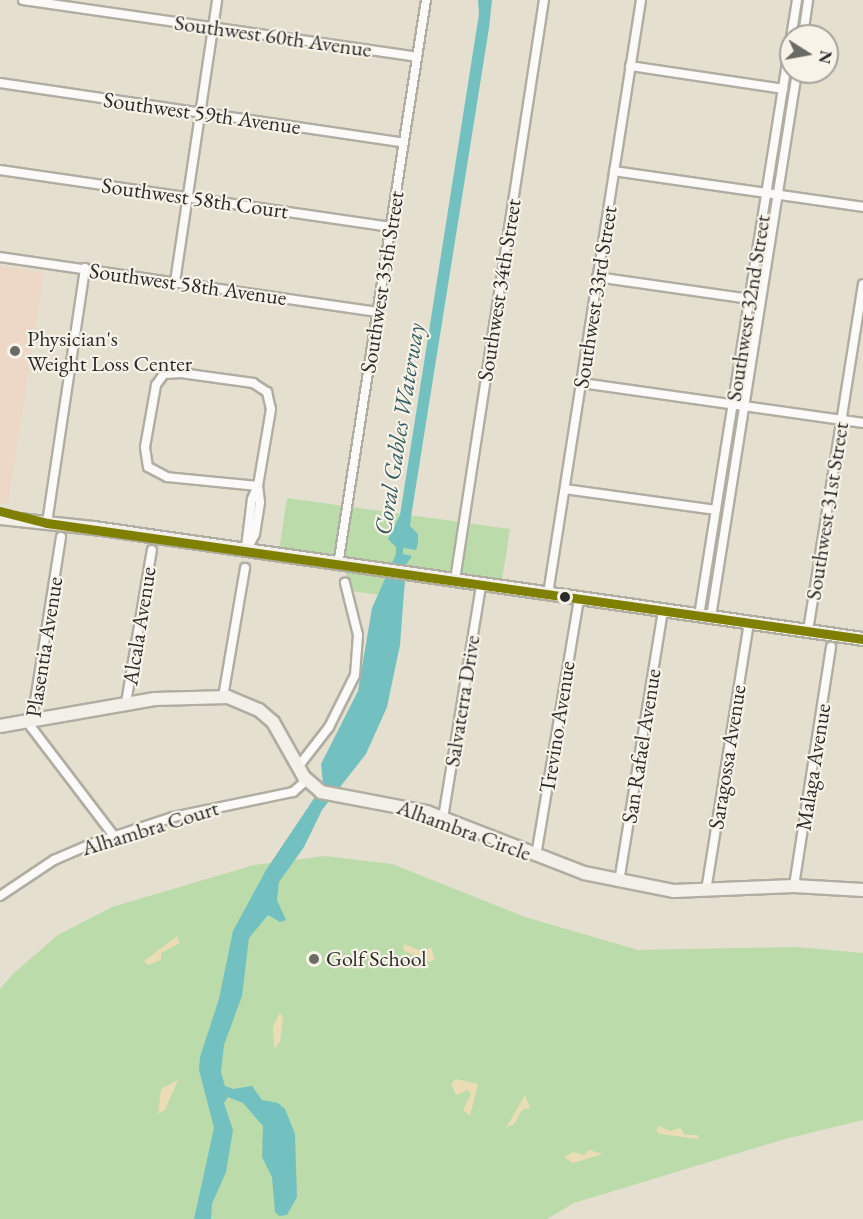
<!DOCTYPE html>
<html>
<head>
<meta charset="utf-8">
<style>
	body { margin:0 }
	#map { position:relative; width:863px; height:1219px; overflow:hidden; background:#e4dfcf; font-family:"EB Garamond",serif }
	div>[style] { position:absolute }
	.built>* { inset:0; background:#edd8c7 }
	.green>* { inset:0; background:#bcdbaa }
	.sand>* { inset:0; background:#eadcb4 }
	.water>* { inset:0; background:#73c0c1 }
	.roads { filter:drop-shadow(2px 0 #b0ada2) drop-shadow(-2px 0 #b0ada2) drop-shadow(0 2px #b0ada2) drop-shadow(0 -2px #b0ada2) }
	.street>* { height:8px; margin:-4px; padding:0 4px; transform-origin:4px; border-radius:4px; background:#fbfaf8 }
	.secondary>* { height:12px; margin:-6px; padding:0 6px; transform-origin:6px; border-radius:6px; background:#f3f0e9 }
	.bus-1>* { height:9px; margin:-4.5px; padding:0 4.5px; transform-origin:4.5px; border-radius:4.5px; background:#808000 }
	.dots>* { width:16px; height:16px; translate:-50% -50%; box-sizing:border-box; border:3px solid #f7f3e8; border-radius:50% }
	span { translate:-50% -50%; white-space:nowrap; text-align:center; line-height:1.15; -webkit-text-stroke:4.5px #f7f3e8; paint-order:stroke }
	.street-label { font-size:22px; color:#2b2b2b }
	.poi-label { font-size:22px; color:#2b2b2b }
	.left { translate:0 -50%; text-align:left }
	.water-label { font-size:24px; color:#335a5d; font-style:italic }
	.north { position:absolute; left:779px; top:24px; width:60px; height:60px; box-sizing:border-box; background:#f7f3e8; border:2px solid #a5a39c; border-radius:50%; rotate:101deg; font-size:16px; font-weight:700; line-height:24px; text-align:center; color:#2b2b2b }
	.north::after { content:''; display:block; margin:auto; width:21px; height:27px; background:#6c6a64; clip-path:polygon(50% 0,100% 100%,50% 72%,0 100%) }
</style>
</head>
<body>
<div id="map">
	<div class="built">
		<div style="clip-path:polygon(0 266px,44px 273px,8px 504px,0 503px)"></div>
	</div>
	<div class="green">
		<div style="clip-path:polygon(287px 498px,510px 529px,502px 580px,408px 567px,403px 598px,344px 590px,349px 560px,279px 551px)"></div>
		<div style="clip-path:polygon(325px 856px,392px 864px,525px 917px,638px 950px,796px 947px,863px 953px,863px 1120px,785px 1139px,574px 1203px,547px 1219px,0 1219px,0 989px,14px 973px,58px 935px,112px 907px,254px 865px)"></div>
	</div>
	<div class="sand">
		<div style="clip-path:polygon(177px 936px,180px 943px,161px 953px,161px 960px,148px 965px,144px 961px)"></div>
		<div style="clip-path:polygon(404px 944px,424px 952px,431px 947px,435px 959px,430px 962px,409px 953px,403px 950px)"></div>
		<div style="clip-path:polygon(280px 1013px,283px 1018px,280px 1042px,274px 1049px,273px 1026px)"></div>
		<div style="clip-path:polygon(456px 1079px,478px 1084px,470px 1116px,463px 1110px,471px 1094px,468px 1090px,456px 1095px,451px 1084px)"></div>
		<div style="clip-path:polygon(178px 1080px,165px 1110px,158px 1114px,161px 1089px)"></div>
		<div style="clip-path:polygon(525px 1095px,530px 1108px,522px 1110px,514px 1124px,506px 1128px)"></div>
		<div style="clip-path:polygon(660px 1126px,670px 1131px,680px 1128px,685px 1135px,698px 1135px,698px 1139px,659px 1134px,656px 1130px)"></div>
		<div style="clip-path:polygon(589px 1150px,603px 1154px,573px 1163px,564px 1157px,573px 1152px,584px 1155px)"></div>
	</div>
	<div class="water">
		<div style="clip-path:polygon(478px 0,492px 0,489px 28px,411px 517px,410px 526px,418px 534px,418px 543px,416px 550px,403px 548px,403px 554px,412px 556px,406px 565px,400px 645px,387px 707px,366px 754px,322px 810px,304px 847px,279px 882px,277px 900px,286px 920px,280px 922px,268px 915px,249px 938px,242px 996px,224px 1045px,221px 1072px,225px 1086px,233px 1089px,252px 1086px,262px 1100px,278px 1103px,285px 1109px,295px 1134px,297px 1197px,287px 1215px,279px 1216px,275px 1212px,272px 1177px,262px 1157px,263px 1126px,243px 1103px,228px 1097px,224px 1103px,233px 1130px,226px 1172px,212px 1204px,211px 1219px,194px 1219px,214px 1128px,199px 1070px,200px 1057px,219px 999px,233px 931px,266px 870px,323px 785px,321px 764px,358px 691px,372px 608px,396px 554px,396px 547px,388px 539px,400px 515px,479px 14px)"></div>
	</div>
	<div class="roads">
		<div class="street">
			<div style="left:23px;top:0;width:398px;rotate:8.2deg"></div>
			<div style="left:803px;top:36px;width:36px;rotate:-82deg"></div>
			<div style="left:630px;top:66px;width:155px;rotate:8.5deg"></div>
			<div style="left:0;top:83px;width:408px;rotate:8.4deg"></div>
			<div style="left:0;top:170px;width:395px;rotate:8.3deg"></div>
			<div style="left:614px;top:171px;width:252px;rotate:8.2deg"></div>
			<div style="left:0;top:257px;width:381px;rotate:8.3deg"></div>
			<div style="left:597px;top:277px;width:154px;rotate:8.2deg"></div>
			<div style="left:175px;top:282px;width:285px;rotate:-81.5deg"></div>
			<div style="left:181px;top:373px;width:73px;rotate:7.9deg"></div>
			<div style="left:253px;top:383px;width:17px;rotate:33deg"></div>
			<div style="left:267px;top:392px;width:17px;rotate:77deg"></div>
			<div style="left:271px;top:409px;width:78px;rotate:99.6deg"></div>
			<div style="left:258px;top:486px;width:91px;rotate:-174.4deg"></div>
			<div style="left:167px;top:477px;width:21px;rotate:-152deg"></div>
			<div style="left:148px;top:467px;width:20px;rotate:-99deg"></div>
			<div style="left:145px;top:447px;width:63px;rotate:-79.9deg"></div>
			<div style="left:156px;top:385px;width:14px;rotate:-54deg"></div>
			<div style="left:164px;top:374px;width:17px;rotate:-3deg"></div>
			<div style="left:582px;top:383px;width:284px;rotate:8.1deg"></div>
			<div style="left:565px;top:489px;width:152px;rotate:7.9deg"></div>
			<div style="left:47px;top:523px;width:258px;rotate:-81.5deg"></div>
			<div style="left:61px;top:537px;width:192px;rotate:99deg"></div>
			<div style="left:31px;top:727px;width:137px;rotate:52.7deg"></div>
			<div style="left:246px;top:547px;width:48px;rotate:-82.9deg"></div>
			<div style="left:252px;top:499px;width:13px;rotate:-67deg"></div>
			<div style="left:246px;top:551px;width:19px;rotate:-62deg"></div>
			<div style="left:255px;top:534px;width:32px;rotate:-81deg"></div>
			<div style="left:260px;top:502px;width:16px;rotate:-97deg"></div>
			<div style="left:338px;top:565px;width:572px;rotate:-81.15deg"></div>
			<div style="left:455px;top:580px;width:587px;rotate:-81.28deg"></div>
			<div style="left:548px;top:594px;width:601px;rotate:-81.1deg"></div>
			<div style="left:699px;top:616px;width:624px;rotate:-80.96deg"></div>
			<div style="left:711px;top:617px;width:552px;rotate:-81.03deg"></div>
			<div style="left:808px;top:631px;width:351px;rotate:-81deg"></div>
			<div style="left:223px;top:697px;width:131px;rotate:-80.3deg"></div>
			<div style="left:126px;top:703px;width:155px;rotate:-80.4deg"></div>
			<div style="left:298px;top:767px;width:51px;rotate:-52.2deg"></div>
			<div style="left:329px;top:727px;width:58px;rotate:-63.4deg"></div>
			<div style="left:355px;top:675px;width:40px;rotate:-85.7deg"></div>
			<div style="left:358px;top:635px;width:54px;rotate:-104deg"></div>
			<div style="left:443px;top:818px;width:236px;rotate:-80.7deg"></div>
			<div style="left:536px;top:856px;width:261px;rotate:-80.5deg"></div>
			<div style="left:619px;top:882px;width:275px;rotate:-80.8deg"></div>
			<div style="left:794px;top:886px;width:242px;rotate:-81.2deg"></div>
			<div style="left:706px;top:891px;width:271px;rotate:-80.9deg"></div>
			<div style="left:0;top:896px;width:65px;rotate:-33.7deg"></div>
			<div style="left:54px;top:860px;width:40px;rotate:-23.4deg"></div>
			<div style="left:91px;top:844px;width:86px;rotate:-18.2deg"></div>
			<div style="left:173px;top:817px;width:123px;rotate:-11.8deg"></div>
			<div style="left:293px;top:792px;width:18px;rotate:-41deg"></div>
		</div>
		<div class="secondary">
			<div style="left:0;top:518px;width:95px;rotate:6.1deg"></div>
			<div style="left:94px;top:528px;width:777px;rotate:8.21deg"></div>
			<div style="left:0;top:726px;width:157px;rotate:-9.9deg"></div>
			<div style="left:155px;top:699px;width:73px;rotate:-1.6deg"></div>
			<div style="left:228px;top:697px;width:34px;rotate:23deg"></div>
			<div style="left:259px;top:710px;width:18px;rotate:41deg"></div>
			<div style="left:273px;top:722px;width:63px;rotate:60.6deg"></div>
			<div style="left:304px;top:777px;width:23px;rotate:41deg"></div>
			<div style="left:321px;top:792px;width:108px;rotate:10.7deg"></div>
			<div style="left:427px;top:812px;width:168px;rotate:21.2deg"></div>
			<div style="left:584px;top:873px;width:92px;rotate:11.3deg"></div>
			<div style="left:674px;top:891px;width:120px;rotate:-2.4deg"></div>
			<div style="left:794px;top:886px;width:69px;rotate:3.3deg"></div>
		</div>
	</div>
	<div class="bus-1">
		<div style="left:0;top:511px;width:49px;rotate:14.3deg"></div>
		<div style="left:47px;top:523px;width:824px;rotate:8.09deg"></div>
	</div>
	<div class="dots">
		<div style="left:15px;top:351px;background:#6c6a64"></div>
		<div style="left:565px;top:597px;background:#2b2b2b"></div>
		<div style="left:314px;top:959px;background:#6c6a64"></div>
	</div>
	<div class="street-label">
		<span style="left:273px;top:36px;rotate:8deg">Southwest 60th Avenue</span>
		<span style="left:202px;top:113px;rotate:8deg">Southwest 59th Avenue</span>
		<span style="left:195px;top:198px;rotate:8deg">Southwest 58th Court</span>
		<span style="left:382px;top:282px;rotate:-81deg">Southwest 35th Street</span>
		<span style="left:188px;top:284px;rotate:8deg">Southwest 58th Avenue</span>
		<span style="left:499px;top:290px;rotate:-81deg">Southwest 34th Street</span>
		<span style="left:595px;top:297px;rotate:-81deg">Southwest 33rd Street</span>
		<span style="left:748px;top:308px;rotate:-81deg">Southwest 32nd Street</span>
		<span style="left:827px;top:511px;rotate:-81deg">Southwest 31st Street</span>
		<span style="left:139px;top:626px;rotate:-81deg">Alcala Avenue</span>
		<span style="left:44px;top:647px;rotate:-81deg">Plasentia Avenue</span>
		<span style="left:462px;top:701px;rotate:-81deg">Salvaterra Drive</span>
		<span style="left:557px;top:727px;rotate:-81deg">Trevino Avenue</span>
		<span style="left:641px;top:746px;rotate:-81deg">San Rafael Avenue</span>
		<span style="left:727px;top:757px;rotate:-81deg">Saragossa Avenue</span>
		<span style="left:813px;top:767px;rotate:-81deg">Malaga Avenue</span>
		<span style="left:150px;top:828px;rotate:-17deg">Alhambra Court</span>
		<span style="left:464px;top:830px;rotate:20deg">Alhambra Circle</span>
	</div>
	<div class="poi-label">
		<span class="left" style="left:27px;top:351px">Physician's<br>Weight Loss Center</span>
		<span class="left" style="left:326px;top:959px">Golf School</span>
	</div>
	<div class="water-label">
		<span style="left:399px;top:429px;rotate:-81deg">Coral Gables Waterway</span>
	</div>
	<div class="north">N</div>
</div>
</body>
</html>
